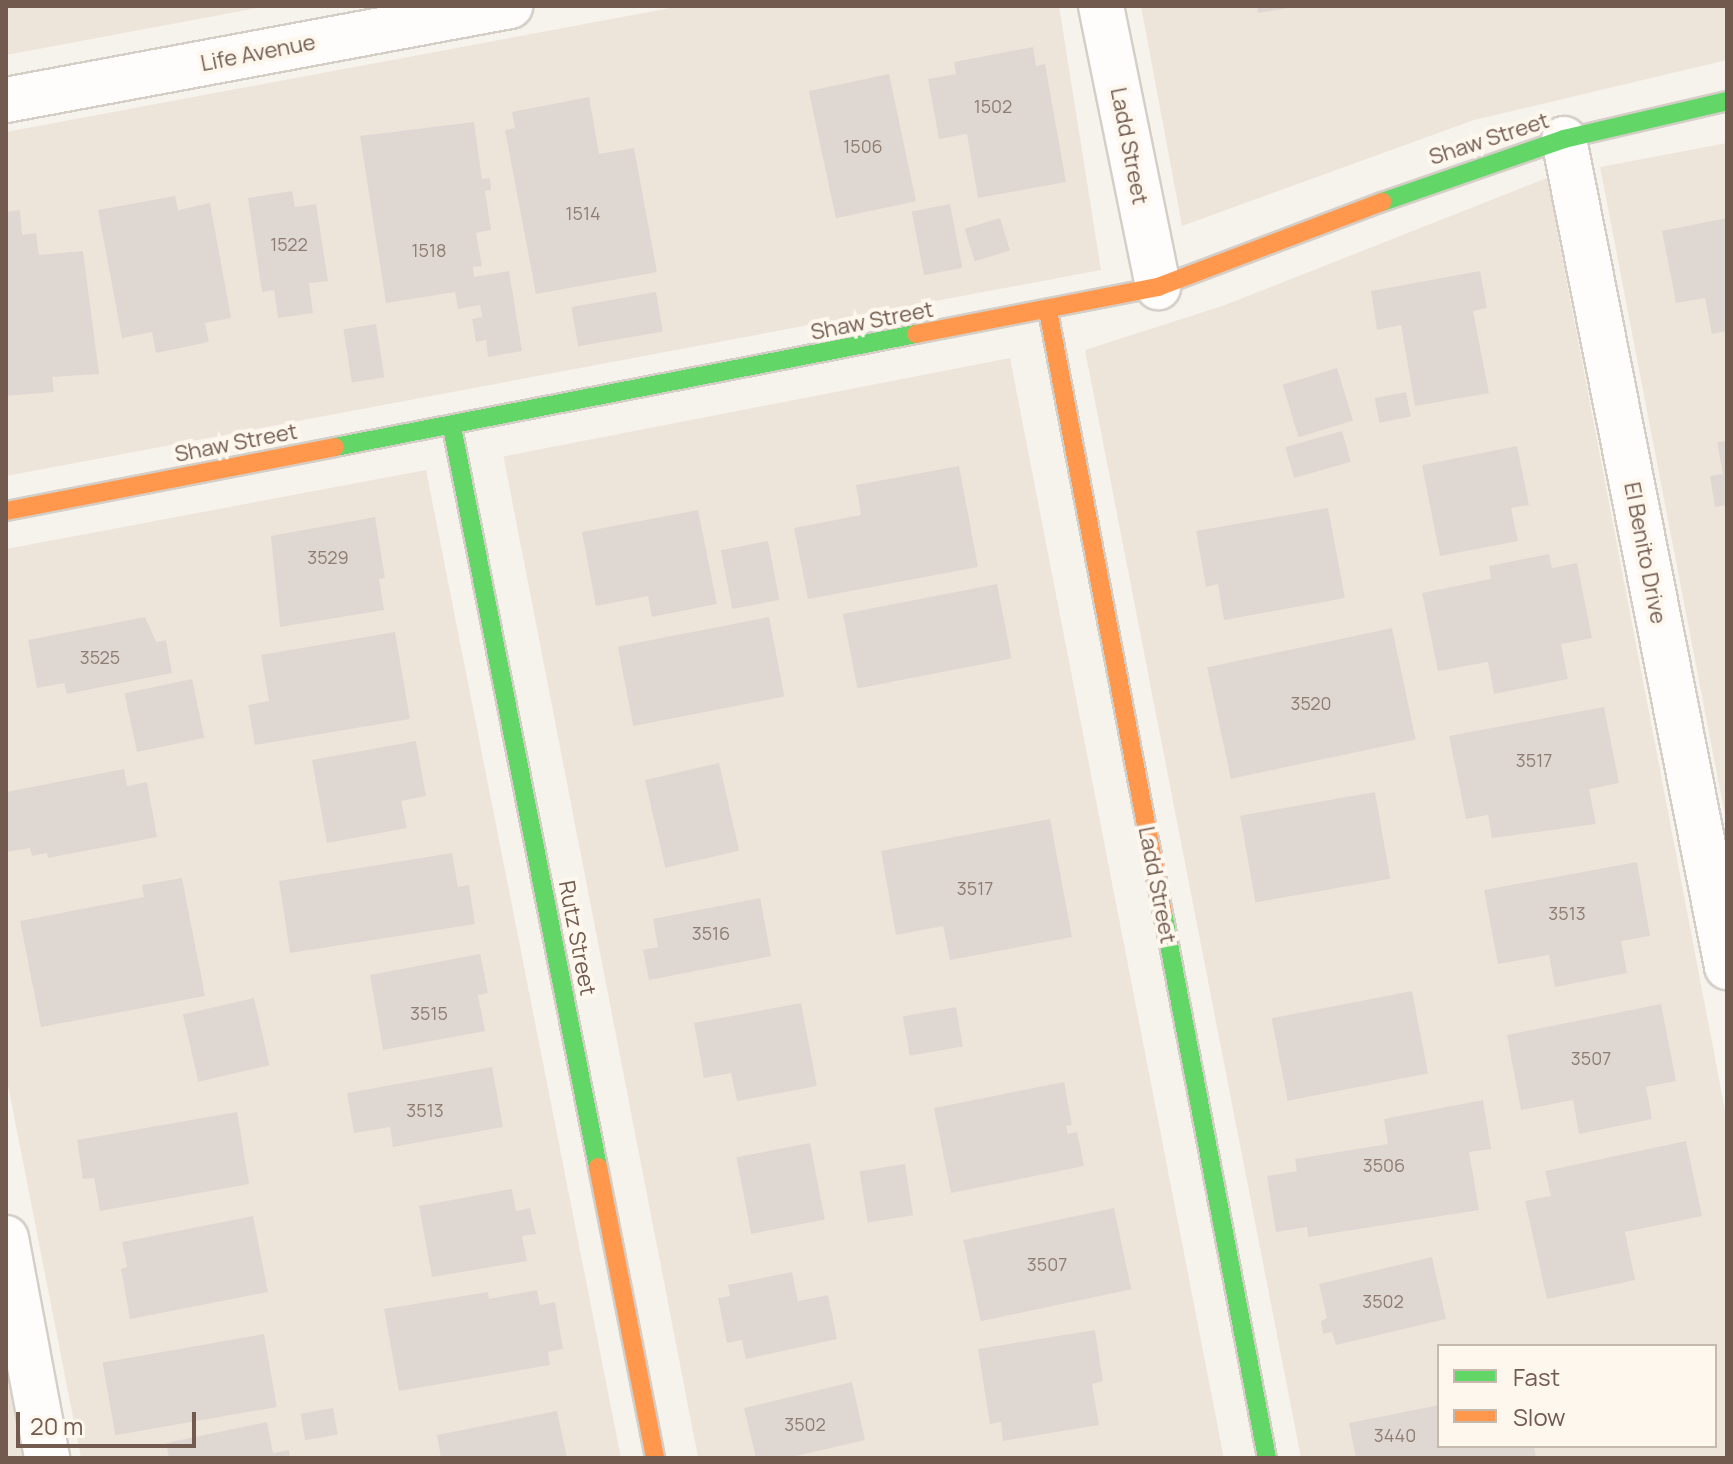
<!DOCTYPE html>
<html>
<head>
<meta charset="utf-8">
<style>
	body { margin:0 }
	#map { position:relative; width:1733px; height:1464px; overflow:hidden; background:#f6f2ec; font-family:Manrope,sans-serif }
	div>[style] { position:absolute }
	.residential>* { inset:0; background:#eee5da; transform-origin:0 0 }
	.building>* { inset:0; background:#dfd8d2; transform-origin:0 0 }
	.roads { filter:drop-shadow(2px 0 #d4cec7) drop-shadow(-2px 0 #d4cec7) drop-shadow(0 2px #d4cec7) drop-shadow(0 -2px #d4cec7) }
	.street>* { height:44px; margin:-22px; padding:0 22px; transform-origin:22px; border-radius:22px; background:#fefdfc }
	.fast>* { height:18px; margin:-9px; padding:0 9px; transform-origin:9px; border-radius:9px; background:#63d668 }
	.slow>* { height:18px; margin:-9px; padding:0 9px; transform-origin:9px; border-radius:9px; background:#ff974d }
	span { translate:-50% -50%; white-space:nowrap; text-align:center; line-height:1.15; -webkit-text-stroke:8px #fdf7ee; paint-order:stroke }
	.number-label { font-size:18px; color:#907d72 }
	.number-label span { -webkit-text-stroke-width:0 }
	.street-label { font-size:22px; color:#725b4e }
	.frame { position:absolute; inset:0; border:8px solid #725b4e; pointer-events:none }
	.legend { position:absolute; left:1437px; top:1344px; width:280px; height:104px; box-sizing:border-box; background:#fdf7ee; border:2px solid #c5b9ae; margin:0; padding:10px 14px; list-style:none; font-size:24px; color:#725b4e }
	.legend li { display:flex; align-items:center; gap:16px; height:40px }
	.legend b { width:40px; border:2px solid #c5b9ae }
	.scale { position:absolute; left:16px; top:1412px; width:180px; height:36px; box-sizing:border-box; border:4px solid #725b4e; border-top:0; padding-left:10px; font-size:24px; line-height:28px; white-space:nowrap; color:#725b4e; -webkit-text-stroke:6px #fdf7ee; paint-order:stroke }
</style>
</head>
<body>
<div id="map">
	<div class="residential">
		<div style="clip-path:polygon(6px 6px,268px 6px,6px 55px)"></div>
		<div style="clip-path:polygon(681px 6px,1059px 6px,1101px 270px,6px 476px,6px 132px)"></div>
		<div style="clip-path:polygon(1141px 6px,1727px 6px,1727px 60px,1474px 120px,1182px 226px)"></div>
		<div style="clip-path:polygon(1727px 143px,1727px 826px,1600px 167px)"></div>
		<div style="clip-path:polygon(evenodd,1547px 178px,1727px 1121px,1727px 1458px,1301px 1458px,1085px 350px,1225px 305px,1547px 178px,1439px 1346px,1715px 1346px,1715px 1446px,1439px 1446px,1439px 1346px)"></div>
		<div style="left:1010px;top:358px;width:1121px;height:516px;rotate:79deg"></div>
		<div style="clip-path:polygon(426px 470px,621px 1458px,81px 1458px,6px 1075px,6px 549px)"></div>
		<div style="clip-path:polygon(6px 1373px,23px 1458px,6px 1458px)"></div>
	</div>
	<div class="building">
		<div style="clip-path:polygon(1257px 6px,1288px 6px,1288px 8px,1258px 13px)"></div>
		<div style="clip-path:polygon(1033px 47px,1036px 66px,1045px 64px,1066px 182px,978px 198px,967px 134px,939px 139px,928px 79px,956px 74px,954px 62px)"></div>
		<div style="left:889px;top:74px;width:130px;height:82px;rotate:78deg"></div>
		<div style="clip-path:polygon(589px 97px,599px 154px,634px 148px,657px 272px,536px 294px,505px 130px,515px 128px,512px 112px)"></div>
		<div style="clip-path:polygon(474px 122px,482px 179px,490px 178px,491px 190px,485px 191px,491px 230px,476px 233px,482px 266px,473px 267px,474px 277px,509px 271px,522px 351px,488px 357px,486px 340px,476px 342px,472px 319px,482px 317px,480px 305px,458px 309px,455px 292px,386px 303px,360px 136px)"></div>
		<div style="clip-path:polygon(292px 191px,295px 207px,316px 204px,328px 281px,309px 283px,313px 313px,278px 318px,274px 290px,262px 292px,248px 198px)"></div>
		<div style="clip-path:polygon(175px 196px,178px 210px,210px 203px,231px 318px,205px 323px,209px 342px,156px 353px,152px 332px,122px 338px,98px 210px)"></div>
		<div style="left:950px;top:204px;width:65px;height:39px;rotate:79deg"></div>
		<div style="clip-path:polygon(20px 210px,22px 235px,36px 233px,39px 255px,83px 251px,99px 374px,52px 377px,54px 392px,6px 396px,6px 212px)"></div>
		<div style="left:1000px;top:218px;width:34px;height:37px;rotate:73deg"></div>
		<div style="clip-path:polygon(1727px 218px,1727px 331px,1712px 334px,1705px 298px,1676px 303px,1662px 231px)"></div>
		<div style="clip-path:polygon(1480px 271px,1487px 308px,1473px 311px,1489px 393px,1415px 406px,1401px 325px,1377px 330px,1371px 291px)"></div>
		<div style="left:656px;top:292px;width:40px;height:86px;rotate:80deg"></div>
		<div style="left:376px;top:324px;width:54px;height:33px;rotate:81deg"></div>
		<div style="left:1337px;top:368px;width:55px;height:57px;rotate:73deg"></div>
		<div style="left:1406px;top:392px;width:25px;height:32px;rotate:79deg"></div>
		<div style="left:1342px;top:431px;width:32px;height:59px;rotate:74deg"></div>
		<div style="clip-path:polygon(1727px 441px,1727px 505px,1715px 507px,1710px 476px,1723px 474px,1717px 442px)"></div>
		<div style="clip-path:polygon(1517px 446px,1529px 505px,1511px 508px,1518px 541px,1440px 556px,1422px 465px)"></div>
		<div style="clip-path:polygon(959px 466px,978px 567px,808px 599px,794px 528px,861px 515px,856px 485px)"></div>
		<div style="clip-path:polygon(1328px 508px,1345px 598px,1224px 620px,1218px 584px,1206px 587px,1196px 531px)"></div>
		<div style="clip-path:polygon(698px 510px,717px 604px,652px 617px,648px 596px,596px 606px,582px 532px)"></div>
		<div style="clip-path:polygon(375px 517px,385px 578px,379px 579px,384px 610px,280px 627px,271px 536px)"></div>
		<div style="left:768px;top:541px;width:60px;height:48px;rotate:79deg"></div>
		<div style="clip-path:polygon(1549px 554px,1552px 568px,1577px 563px,1592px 638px,1561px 644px,1568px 679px,1494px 694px,1488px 662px,1438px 671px,1422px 593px,1491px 579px,1489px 566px)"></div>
		<div style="left:997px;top:584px;width:76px;height:157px;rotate:79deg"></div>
		<div style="clip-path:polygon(145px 617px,156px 642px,166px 640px,172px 673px,67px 694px,64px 683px,37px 688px,28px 640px)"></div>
		<div style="left:769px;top:617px;width:81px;height:154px;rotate:79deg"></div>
		<div style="left:1392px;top:628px;width:114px;height:189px;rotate:78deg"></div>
		<div style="clip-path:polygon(395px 632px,410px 719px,255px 745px,248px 705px,269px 701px,261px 655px)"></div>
		<div style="left:192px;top:679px;width:60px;height:69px;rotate:78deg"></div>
		<div style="clip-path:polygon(1604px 707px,1619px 783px,1589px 789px,1596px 824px,1492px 838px,1488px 815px,1466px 819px,1449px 736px)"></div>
		<div style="clip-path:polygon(416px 741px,426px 796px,401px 801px,407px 828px,327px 843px,312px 760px)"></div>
		<div style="left:719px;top:763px;width:90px;height:76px;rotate:77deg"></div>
		<div style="clip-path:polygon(124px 769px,127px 786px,147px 782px,157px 837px,48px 858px,47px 853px,32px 856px,30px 848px,7px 852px,6px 792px)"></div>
		<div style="left:1375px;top:792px;width:88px;height:137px;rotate:80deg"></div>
		<div style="clip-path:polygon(1050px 819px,1072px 937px,950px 960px,943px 926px,896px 935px,881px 851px)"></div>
		<div style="clip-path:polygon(452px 853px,458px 887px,469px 885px,475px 924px,290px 953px,279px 881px)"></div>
		<div style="clip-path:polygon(1637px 862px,1650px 936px,1621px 941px,1627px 973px,1555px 987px,1549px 955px,1498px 964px,1484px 890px)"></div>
		<div style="clip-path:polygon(182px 878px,205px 996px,41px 1027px,20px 921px,144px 897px,142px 885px)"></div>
		<div style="clip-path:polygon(760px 898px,771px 956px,649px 980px,643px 950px,658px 947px,653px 919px)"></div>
		<div style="clip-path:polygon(480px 954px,488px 993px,478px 995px,485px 1031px,383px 1050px,370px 975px)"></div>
		<div style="left:1412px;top:991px;width:84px;height:143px;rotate:79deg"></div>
		<div style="left:254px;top:998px;width:69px;height:73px;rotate:77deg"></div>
		<div style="clip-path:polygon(801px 1003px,817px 1086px,737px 1101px,731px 1073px,704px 1078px,694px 1023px)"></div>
		<div style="clip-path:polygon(1661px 1004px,1676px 1081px,1646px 1087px,1652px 1119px,1579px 1134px,1573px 1100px,1521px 1110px,1507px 1035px)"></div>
		<div style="left:956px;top:1007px;width:40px;height:54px;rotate:80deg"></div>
		<div style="clip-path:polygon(492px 1067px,503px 1127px,393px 1147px,390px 1127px,354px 1133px,347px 1093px)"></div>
		<div style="clip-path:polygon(1064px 1082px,1072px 1125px,1066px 1126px,1068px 1134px,1077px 1132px,1084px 1166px,951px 1193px,934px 1108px)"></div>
		<div style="clip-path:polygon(1483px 1100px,1491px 1149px,1469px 1152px,1479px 1210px,1308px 1237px,1307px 1227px,1276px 1232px,1267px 1176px,1297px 1171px,1295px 1159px,1388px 1144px,1384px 1119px)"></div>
		<div style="clip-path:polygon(237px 1112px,249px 1184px,100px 1211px,94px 1178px,83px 1179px,77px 1140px)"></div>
		<div style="clip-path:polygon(1686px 1141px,1702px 1216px,1625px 1232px,1635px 1280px,1547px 1299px,1525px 1201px,1551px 1196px,1545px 1171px)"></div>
		<div style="left:810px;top:1143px;width:78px;height:75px;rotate:79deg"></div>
		<div style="left:905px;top:1164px;width:52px;height:46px;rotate:81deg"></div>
		<div style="clip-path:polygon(512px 1189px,516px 1211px,530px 1208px,536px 1234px,522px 1236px,527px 1261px,432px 1277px,419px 1206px)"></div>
		<div style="left:1114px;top:1208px;width:83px;height:154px;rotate:78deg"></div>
		<div style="clip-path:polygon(253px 1216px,268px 1292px,130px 1319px,121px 1269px,127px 1267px,122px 1242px)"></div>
		<div style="clip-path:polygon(1432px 1257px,1446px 1319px,1336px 1345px,1332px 1332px,1323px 1334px,1321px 1321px,1327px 1318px,1319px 1284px)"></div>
		<div style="clip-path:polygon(792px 1272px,798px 1301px,828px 1295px,837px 1339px,746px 1359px,742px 1340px,727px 1343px,718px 1298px,730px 1296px,728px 1285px)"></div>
		<div style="clip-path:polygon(537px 1290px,540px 1305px,555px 1302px,563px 1349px,548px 1352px,550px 1365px,399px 1391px,384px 1309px,488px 1292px,489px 1299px)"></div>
		<div style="clip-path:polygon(1095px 1330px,1103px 1381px,1092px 1384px,1099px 1425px,1003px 1441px,1001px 1422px,990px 1424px,978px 1349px)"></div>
		<div style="left:264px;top:1334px;width:74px;height:164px;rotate:80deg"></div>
		<div style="clip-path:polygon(852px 1382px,865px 1440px,787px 1458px,756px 1458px,744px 1408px)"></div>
		<div style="clip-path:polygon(1439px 1405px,1439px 1446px,1534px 1446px,1536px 1458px,1356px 1458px,1349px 1423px)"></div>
		<div style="left:333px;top:1408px;width:27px;height:33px;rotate:80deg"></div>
		<div style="clip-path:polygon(557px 1411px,567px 1458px,441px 1458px,437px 1435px)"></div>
		<div style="clip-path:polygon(267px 1422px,273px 1453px,289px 1450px,290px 1458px,169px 1458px,166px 1443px)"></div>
	</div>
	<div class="roads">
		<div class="street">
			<div style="left:1101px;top:6px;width:287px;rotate:78.5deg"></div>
			<div style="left:6px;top:100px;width:513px;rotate:-10.56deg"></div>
			<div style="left:1564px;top:139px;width:844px;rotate:78.86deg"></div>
			<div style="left:6px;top:1238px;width:224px;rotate:79.4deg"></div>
		</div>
		<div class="fast">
			<div style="left:1382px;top:202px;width:193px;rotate:-19.1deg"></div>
			<div style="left:1564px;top:139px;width:167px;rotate:-13.1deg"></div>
			<div style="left:452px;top:427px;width:754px;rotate:78.84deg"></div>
			<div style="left:335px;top:447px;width:592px;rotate:-11.01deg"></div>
			<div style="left:1163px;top:913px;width:555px;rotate:79.2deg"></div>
		</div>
		<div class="slow">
			<div style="left:1048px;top:311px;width:613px;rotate:79.19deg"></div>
			<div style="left:916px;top:334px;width:247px;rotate:-11deg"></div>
			<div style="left:1158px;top:287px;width:240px;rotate:-20.8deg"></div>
			<div style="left:6px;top:511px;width:335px;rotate:-11deg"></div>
			<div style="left:598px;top:1167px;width:297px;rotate:78.9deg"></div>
		</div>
	</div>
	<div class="number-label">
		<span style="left:993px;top:106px">1502</span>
		<span style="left:863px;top:146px">1506</span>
		<span style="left:583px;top:213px">1514</span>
		<span style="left:289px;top:244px">1522</span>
		<span style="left:429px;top:250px">1518</span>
		<span style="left:328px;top:557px">3529</span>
		<span style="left:100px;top:657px">3525</span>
		<span style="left:1311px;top:703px">3520</span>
		<span style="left:1534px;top:760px">3517</span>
		<span style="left:975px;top:888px">3517</span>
		<span style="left:1567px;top:913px">3513</span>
		<span style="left:711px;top:933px">3516</span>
		<span style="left:429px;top:1013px">3515</span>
		<span style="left:1591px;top:1058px">3507</span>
		<span style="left:425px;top:1110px">3513</span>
		<span style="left:1384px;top:1165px">3506</span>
		<span style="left:1047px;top:1264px">3507</span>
		<span style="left:1383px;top:1301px">3502</span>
		<span style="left:805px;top:1424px">3502</span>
		<span style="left:1395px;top:1435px">3440</span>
	</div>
	<div class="street-label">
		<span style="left:258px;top:53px;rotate:-11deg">Life Avenue</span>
		<span style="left:1489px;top:139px;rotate:-18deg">Shaw Street</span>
		<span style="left:1129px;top:146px;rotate:79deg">Ladd Street</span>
		<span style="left:872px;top:321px;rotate:-11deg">Shaw Street</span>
		<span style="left:236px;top:443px;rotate:-11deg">Shaw Street</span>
		<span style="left:1645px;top:553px;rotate:79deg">El Benito Drive</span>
		<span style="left:1157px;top:885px;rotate:79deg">Ladd Street</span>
		<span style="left:577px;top:938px;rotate:79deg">Rutz Street</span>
	</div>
	<div class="frame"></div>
	<ul class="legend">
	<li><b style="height:10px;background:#63d668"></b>Fast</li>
	<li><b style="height:10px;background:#ff974d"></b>Slow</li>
	</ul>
	<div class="scale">20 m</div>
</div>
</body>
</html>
